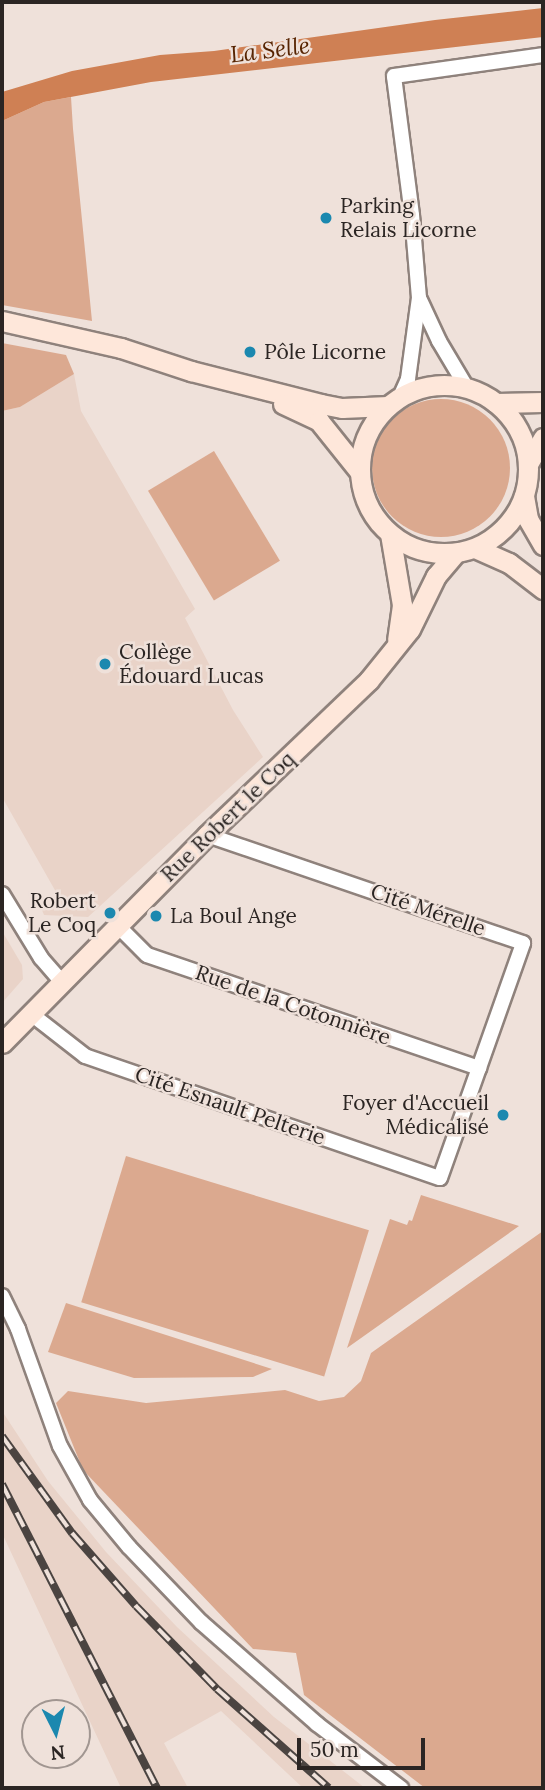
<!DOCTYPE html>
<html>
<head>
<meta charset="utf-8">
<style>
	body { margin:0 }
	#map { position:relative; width:545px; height:1790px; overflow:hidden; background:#efe1da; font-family:Lora,serif }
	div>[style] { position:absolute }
	.built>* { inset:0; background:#e9d3c8 }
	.green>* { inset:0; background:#dba98f; transform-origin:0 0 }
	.round { border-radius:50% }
	.water>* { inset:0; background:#cf8054 }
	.roads { filter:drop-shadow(2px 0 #8f827c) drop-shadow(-2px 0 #8f827c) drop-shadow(0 2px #8f827c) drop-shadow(0 -2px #8f827c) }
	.street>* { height:14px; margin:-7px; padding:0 7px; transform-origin:7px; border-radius:7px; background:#fff }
	.secondary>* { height:19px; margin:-9.5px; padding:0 9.5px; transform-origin:9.5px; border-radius:9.5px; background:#fee7da }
	.secondary>.ring { margin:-9.5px; padding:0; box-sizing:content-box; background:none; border:19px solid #fee7da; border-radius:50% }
	.rail>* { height:8px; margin-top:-4px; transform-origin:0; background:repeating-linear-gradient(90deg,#efe1da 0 16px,#4b4441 0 32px); box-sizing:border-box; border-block:2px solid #4b4441 }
	.dots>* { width:19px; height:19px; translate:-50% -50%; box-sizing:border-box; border:4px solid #efe1da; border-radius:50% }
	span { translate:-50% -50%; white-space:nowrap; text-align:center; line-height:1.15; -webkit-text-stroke:5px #efe1da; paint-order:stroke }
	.poi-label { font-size:21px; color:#2b2523 }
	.left { translate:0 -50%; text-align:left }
	.right { translate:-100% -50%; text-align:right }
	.street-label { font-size:21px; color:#2b2523 }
	.water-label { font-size:23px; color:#562301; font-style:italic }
	.frame { position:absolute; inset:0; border:4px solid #2b2523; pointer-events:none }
	.north { position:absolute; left:21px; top:1699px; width:70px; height:70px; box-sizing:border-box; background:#efe1da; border:2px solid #a19691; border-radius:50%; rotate:174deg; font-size:19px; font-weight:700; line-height:28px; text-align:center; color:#2b2523 }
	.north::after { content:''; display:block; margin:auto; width:24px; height:32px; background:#1b88af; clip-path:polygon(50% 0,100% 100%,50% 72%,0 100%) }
	.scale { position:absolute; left:297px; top:1738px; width:128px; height:32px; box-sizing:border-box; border:4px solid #2b2523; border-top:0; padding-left:9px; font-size:21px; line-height:24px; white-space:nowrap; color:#2b2523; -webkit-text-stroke:5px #efe1da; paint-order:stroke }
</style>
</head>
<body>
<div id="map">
	<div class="built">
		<div style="clip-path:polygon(74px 374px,81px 411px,195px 609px,185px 618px,233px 710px,263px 757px,88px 917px,44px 915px,42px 910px,60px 899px,2px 797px,2px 411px,20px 407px)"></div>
		<div style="clip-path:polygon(2px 931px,22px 965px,23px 979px,2px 1003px)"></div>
		<div style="clip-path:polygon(2px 1411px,48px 1481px,106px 1552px,177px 1627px,274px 1717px,365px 1788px,303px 1788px,221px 1711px,164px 1743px,188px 1788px,121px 1788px,2px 1533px)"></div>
	</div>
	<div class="green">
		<div style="clip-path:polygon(71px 97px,73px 129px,92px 321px,2px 305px,2px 121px,44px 102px)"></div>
		<div style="clip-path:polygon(2px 343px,66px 355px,74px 374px,20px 407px,2px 411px)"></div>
		<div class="round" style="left:372px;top:399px;width:138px;height:138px"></div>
		<div style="left:214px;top:451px;width:128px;height:77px;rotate:59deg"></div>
		<div style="left:126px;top:1156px;width:254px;height:153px;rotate:17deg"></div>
		<div style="clip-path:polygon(421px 1195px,519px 1226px,347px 1348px,390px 1219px,407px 1225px,409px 1220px,412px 1221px)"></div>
		<div style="clip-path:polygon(543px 1231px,543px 1788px,425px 1788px,304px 1695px,296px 1653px,253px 1649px,83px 1470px,56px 1403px,68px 1391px,146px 1403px,285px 1390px,319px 1401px,344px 1397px,361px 1381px,371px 1353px)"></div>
		<div style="clip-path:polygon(66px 1303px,272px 1369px,253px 1377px,134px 1378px,48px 1352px)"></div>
	</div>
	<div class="water">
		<div style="clip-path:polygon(543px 8px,543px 37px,151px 82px,44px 102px,2px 121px,2px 92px,72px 71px,160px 55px,214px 51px,435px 20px)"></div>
	</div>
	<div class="roads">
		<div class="street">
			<div style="left:420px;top:300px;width:45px;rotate:65.1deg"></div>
			<div style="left:439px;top:341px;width:55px;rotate:59.2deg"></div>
			<div style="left:400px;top:397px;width:20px;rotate:-66deg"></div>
			<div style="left:408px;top:379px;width:82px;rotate:-82.3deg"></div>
			<div style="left:419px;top:298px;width:83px;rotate:-94.8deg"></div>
			<div style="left:412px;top:215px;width:140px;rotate:-97.4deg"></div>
			<div style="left:394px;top:76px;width:150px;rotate:-8deg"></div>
			<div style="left:2px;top:894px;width:75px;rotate:58.6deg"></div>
			<div style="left:41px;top:958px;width:30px;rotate:49deg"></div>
			<div style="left:117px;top:925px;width:42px;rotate:45deg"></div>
			<div style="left:147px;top:955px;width:351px;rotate:18.8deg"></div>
			<div style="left:30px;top:1013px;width:70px;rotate:38deg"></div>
			<div style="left:85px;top:1056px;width:375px;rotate:19deg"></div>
			<div style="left:440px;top:1178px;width:249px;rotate:-70.5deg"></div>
			<div style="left:523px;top:943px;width:334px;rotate:-161.1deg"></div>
			<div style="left:2px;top:1296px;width:37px;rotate:64deg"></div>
			<div style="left:18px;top:1329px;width:124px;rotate:70.3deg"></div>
			<div style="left:60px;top:1446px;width:62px;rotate:60.9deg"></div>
			<div style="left:90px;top:1500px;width:61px;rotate:50.3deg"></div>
			<div style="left:129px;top:1547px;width:105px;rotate:46.2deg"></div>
			<div style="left:202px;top:1623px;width:153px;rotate:41.3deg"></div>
			<div style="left:317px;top:1724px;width:106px;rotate:37.3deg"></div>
		</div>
		<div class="secondary">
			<div style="left:2px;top:321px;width:122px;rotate:12.8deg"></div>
			<div style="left:121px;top:348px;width:74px;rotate:18.2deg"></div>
			<div style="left:191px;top:371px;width:134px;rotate:14.2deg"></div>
			<div style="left:321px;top:404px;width:21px;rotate:11deg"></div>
			<div style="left:342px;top:408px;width:46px;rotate:-2.5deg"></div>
			<div class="ring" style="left:360px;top:385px;width:149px;height:149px"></div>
			<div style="left:496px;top:403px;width:47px;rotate:-1.2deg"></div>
			<div style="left:283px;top:404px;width:40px;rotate:25deg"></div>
			<div style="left:319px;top:421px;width:64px;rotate:51.3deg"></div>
			<div style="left:528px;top:464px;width:30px;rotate:-60deg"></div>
			<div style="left:524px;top:496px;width:23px;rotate:80deg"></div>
			<div style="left:528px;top:519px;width:30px;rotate:60deg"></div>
			<div style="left:390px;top:534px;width:72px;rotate:80.4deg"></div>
			<div style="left:402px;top:605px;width:35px;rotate:98deg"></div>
			<div style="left:475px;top:548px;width:37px;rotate:24deg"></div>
			<div style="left:509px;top:563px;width:43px;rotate:37.4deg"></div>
			<div style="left:2px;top:1043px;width:292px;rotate:-45.4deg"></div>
			<div style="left:207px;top:835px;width:224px;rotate:-43.7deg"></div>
			<div style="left:369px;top:680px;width:65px;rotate:-51.2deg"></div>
			<div style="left:410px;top:629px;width:59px;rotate:-63.9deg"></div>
			<div style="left:436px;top:576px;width:30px;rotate:-50deg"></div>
		</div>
	</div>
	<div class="rail">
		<div style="left:2px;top:1436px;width:120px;rotate:54.2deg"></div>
		<div style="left:72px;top:1533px;width:97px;rotate:48.8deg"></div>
		<div style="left:136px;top:1606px;width:116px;rotate:45.7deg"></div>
		<div style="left:217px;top:1689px;width:149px;rotate:41.5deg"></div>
		<div style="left:2px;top:1484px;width:341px;rotate:63deg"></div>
	</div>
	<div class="dots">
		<div style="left:326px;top:218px;background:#1b88af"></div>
		<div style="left:250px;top:352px;background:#1b88af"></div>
		<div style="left:105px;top:664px;background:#1b88af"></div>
		<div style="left:110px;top:913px;background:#1b88af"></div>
		<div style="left:156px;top:916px;background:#1b88af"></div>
		<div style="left:503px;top:1115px;background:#1b88af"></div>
	</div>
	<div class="poi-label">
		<span class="left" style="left:340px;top:218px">Parking<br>Relais Licorne</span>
		<span class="left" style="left:264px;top:352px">Pôle Licorne</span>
		<span class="left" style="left:119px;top:664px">Collège<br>Édouard Lucas</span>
		<span class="right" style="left:96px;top:913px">Robert<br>Le Coq</span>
		<span class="left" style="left:170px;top:916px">La Boul Ange</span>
		<span class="right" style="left:489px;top:1115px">Foyer d'Accueil<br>Médicalisé</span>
	</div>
	<div class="street-label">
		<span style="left:228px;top:817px;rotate:-44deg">Rue Robert le Coq</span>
		<span style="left:428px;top:910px;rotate:19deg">Cité Mérelle</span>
		<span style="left:293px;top:1005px;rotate:19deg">Rue de la Cotonnière</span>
		<span style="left:230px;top:1106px;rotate:19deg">Cité Esnault Pelterie</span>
	</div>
	<div class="water-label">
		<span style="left:270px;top:50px;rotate:-7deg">La Selle</span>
	</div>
	<div class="frame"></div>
	<div class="north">N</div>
	<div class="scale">50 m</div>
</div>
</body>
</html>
